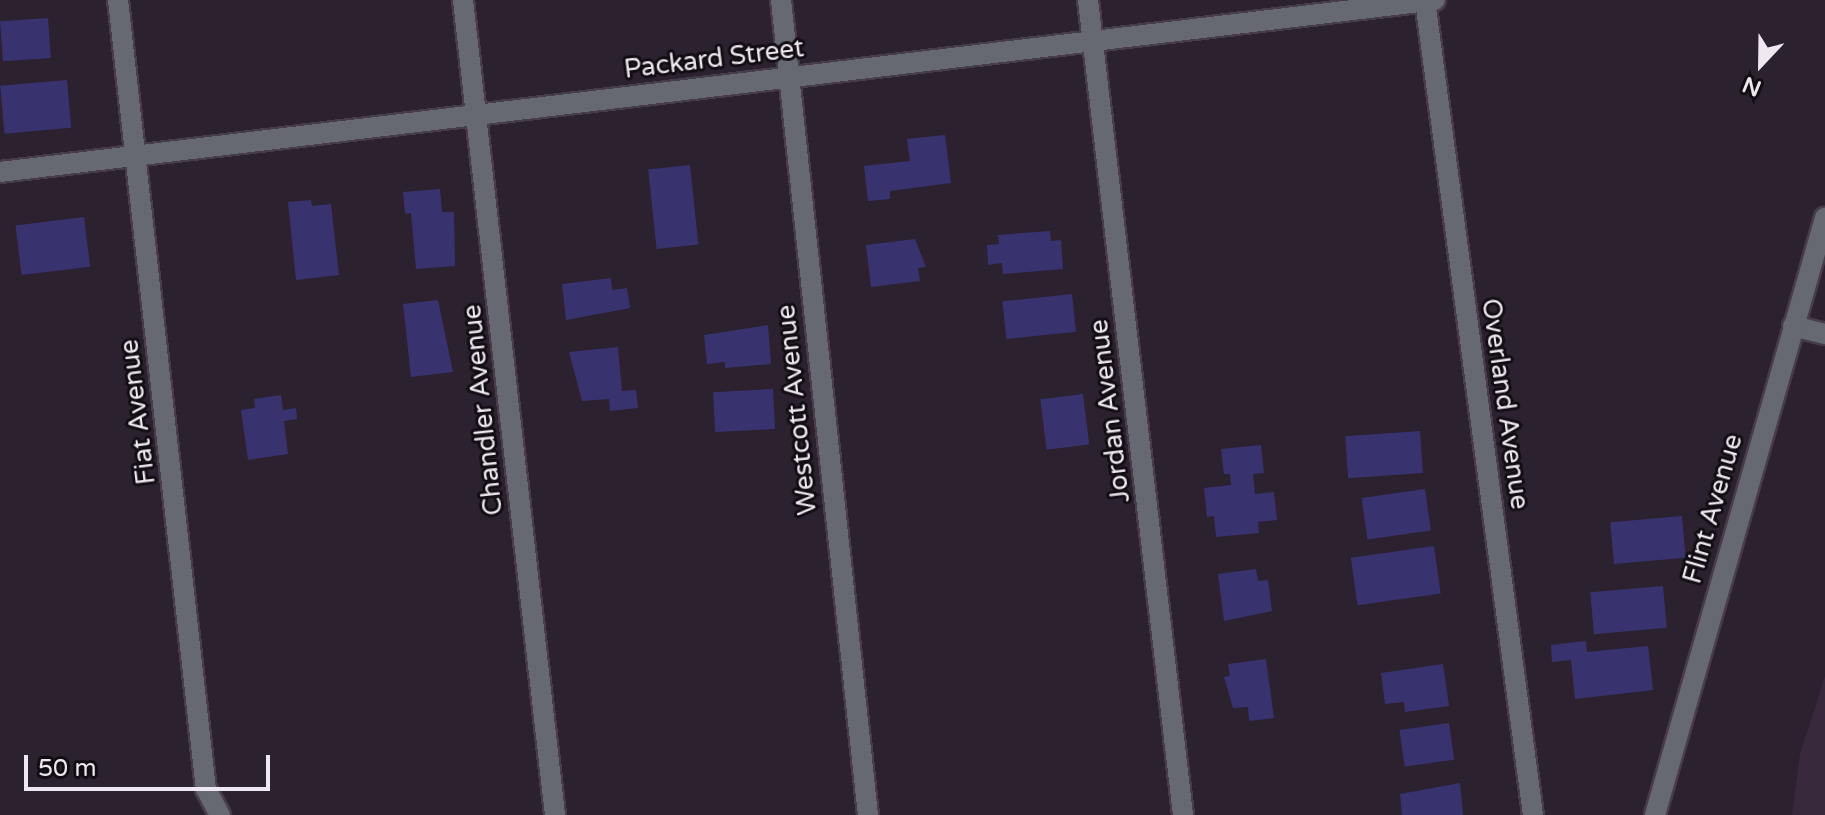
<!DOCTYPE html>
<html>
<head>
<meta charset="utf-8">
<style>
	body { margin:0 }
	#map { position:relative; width:1825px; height:815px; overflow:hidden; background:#2c212f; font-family:"Varela Round",sans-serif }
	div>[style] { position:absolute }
	.built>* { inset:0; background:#38293c }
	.building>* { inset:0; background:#38336f; transform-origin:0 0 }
	.roads { filter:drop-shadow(2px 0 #473d4a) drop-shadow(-2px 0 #473d4a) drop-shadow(0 2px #473d4a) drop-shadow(0 -2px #473d4a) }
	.minor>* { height:20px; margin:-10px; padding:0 10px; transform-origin:10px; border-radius:10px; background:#666971 }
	span { translate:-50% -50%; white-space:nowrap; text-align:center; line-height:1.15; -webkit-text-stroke:6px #120d13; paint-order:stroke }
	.street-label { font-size:26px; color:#efe8f1 }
	.north { position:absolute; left:1721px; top:24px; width:80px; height:80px; -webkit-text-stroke:6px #120d13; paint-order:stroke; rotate:202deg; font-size:22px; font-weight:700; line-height:32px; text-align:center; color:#efe8f1 }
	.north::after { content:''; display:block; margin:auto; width:28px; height:36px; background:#efe8f1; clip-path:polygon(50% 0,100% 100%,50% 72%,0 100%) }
	.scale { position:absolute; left:24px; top:755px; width:246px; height:36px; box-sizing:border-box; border:4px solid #efe8f1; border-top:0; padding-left:10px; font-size:24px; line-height:28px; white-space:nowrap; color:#efe8f1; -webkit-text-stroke:6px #120d13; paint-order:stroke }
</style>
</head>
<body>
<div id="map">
	<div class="built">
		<div style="clip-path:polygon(1825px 676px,1825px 815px,1792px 815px,1800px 754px)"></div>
	</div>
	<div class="building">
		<div style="left:48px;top:18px;width:40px;height:48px;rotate:86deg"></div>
		<div style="left:67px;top:80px;width:48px;height:67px;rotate:85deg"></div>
		<div style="clip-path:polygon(945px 135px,951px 183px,890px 191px,890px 199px,868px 201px,864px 166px,910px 161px,907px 139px)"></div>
		<div style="left:690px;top:165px;width:80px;height:42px;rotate:84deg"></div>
		<div style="clip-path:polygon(440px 189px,442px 212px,454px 212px,455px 266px,416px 269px,411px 213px,405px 214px,403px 192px)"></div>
		<div style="clip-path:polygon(311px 200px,312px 206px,331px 204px,339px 275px,296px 280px,288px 202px)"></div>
		<div style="left:84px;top:217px;width:50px;height:69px;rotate:83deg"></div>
		<div style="clip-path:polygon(1050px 231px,1051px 241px,1061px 240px,1063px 269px,1003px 274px,1002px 263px,988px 265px,987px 245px,999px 244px,998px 235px)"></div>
		<div style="clip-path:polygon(915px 239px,926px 267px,918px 268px,920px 281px,871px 287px,866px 245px)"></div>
		<div style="clip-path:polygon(611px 278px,612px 290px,627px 288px,630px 308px,566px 320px,562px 284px)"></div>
		<div style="left:1072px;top:294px;width:38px;height:70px;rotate:84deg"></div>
		<div style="clip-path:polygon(438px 300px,453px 372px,411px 377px,403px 304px)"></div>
		<div style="clip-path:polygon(768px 325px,771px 364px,725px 368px,725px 362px,707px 364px,704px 335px)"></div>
		<div style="clip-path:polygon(618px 347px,622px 391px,636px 390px,638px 408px,610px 411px,609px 399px,582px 401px,569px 352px)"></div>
		<div style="left:773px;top:389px;width:40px;height:60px;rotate:87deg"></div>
		<div style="left:1083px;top:394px;width:51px;height:43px;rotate:83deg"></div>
		<div style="clip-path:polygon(281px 395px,283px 410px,296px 408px,297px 419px,284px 421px,288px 454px,248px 460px,241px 410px,255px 408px,254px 399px)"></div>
		<div style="left:1420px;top:431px;width:42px;height:75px;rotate:86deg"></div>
		<div style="clip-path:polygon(1261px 445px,1264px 473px,1253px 474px,1255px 494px,1274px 492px,1277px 520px,1258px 522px,1259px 533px,1216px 537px,1214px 516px,1207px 517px,1204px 488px,1231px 485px,1230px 474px,1224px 474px,1221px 449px)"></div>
		<div style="left:1425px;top:489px;width:42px;height:64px;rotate:82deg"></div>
		<div style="left:1682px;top:516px;width:42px;height:72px;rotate:85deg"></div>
		<div style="left:1434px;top:546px;width:48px;height:84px;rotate:82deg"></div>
		<div style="clip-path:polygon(1256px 569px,1258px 581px,1268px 580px,1272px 611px,1224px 621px,1218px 574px)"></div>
		<div style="left:1663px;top:586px;width:42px;height:73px;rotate:85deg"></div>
		<div style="clip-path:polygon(1586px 641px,1587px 652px,1648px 646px,1653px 690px,1575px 699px,1571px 660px,1552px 662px,1551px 645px)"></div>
		<div style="clip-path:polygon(1266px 659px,1274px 718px,1249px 721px,1248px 707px,1233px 708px,1224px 677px,1230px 676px,1228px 664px)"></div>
		<div style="clip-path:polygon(1443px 664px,1449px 706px,1405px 712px,1404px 702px,1385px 704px,1381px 673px)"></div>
		<div style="left:1449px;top:723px;width:37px;height:50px;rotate:82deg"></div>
		<div style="clip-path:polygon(1460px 783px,1463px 815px,1402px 815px,1400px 794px)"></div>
	</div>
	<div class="roads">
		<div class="minor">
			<div style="left:118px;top:0;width:794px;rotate:83.64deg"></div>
			<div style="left:206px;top:789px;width:30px;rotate:62deg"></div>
			<div style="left:463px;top:0;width:820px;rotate:83.56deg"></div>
			<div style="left:781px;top:0;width:820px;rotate:83.91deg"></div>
			<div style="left:1088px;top:0;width:821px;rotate:83.35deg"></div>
			<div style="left:1425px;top:0;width:822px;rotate:82.45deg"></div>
			<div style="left:0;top:172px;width:1445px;rotate:-6.83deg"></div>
			<div style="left:1793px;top:326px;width:33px;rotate:14deg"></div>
			<div style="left:1655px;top:815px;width:621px;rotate:-74.11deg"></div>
		</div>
	</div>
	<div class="street-label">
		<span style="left:714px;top:59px;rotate:-7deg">Packard Street</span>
		<span style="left:1505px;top:404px;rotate:82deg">Overland Avenue</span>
		<span style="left:483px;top:410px;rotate:-96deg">Chandler Avenue</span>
		<span style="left:797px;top:410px;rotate:-96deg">Westcott Avenue</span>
		<span style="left:1110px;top:411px;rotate:-97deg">Jordan Avenue</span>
		<span style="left:138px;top:412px;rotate:-97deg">Fiat Avenue</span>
		<span style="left:1713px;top:509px;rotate:-74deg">Flint Avenue</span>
	</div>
	<div class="north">N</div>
	<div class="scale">50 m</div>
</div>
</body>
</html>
